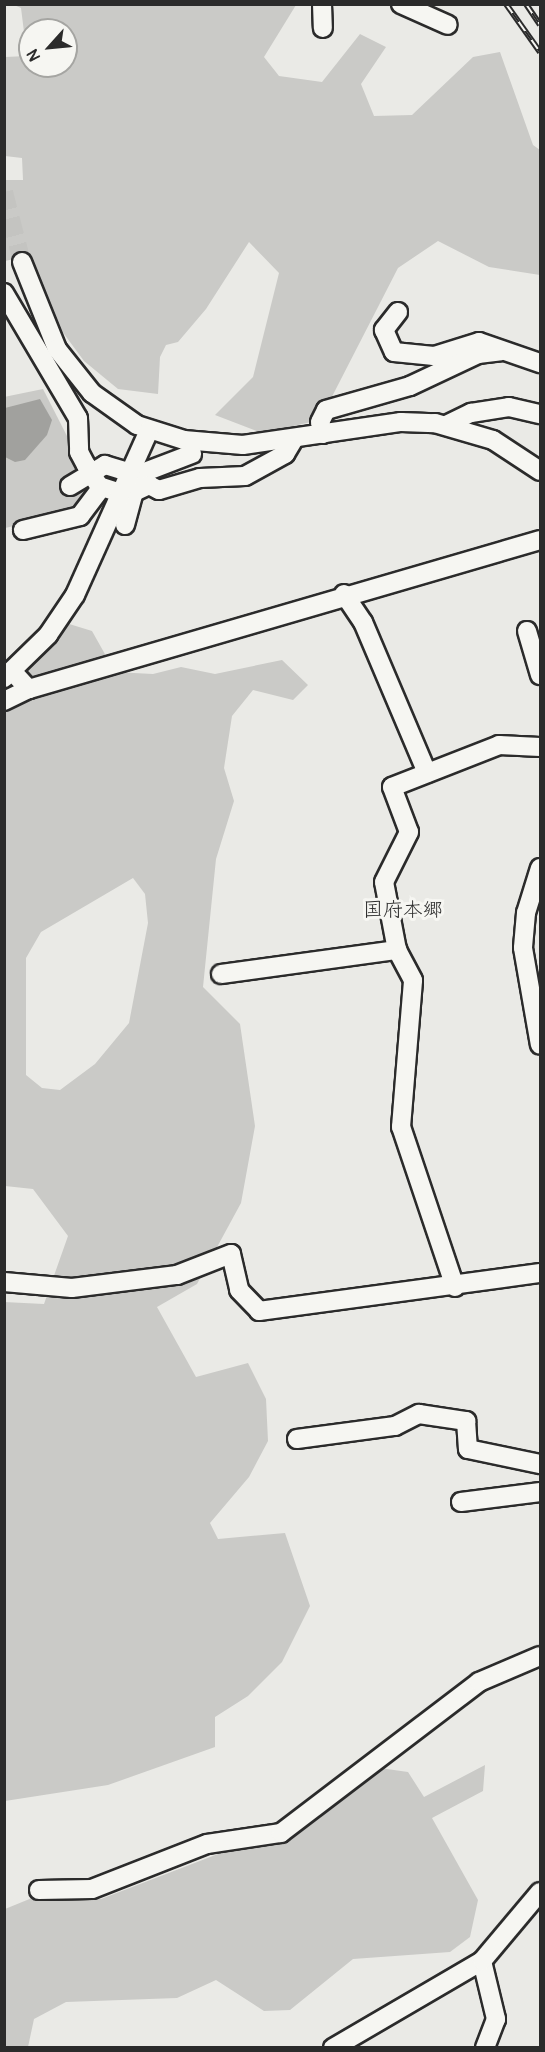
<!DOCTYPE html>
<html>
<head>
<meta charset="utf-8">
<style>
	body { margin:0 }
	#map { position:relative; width:545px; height:2052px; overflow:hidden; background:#eaeae6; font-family:Pangolin,"Klee One",sans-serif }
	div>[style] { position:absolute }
	.green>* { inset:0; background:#cacac7 }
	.water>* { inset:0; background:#a1a19e }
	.minor-tunnel>* { height:18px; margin-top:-9px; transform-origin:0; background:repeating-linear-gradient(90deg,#c4c4c1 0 18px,transparent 0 27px) }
	.roads { filter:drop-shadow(2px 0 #2b2b2b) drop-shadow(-2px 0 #2b2b2b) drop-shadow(0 2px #2b2b2b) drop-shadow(0 -2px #2b2b2b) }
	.minor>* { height:18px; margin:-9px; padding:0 9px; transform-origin:9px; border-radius:9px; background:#f6f6f2 }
	.rail>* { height:6px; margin-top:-3px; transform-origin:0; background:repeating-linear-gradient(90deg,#f6f6f2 0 11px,#2b2b2b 0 22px); box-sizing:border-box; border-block:2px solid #2b2b2b }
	span { translate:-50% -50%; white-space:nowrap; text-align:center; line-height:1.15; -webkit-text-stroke:6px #f6f6f2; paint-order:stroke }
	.neighbourhood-label { font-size:20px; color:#2b2b2b }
	.frame { position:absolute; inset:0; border:6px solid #2b2b2b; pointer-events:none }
	.north { position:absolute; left:18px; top:18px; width:60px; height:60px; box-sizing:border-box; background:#f6f6f2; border:2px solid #a5a5a2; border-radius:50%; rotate:243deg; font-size:16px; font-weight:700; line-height:24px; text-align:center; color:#2b2b2b }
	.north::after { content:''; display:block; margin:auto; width:21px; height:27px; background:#2b2b2b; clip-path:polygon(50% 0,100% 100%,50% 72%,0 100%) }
</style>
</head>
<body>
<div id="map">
	<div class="green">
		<div style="clip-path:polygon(evenodd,84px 4px,296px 5px,264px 57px,279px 76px,322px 82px,360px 34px,386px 47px,361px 84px,374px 116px,412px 115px,473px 57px,500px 52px,533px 145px,540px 150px,540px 275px,489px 267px,438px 241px,398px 268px,320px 420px,262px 433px,215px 415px,253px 377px,279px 273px,249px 242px,206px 309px,178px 342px,166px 345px,160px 357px,158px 394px,118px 389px,84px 361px,56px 323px,28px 256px,5px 261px,5px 180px,23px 180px,22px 158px,5px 156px,5px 57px,27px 56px,21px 8px,14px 5px,84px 4px,30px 30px,66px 30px,66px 66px,30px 66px,30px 30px)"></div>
		<div style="clip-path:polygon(43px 389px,92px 485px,86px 510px,5px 528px,4px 397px)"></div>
		<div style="clip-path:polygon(evenodd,66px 623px,92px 631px,115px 672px,153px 674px,181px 667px,215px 674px,282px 660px,308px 685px,293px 700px,253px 690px,232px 716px,224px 768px,234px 801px,216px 859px,203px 987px,240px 1024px,255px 1126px,241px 1203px,197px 1284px,157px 1307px,196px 1377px,248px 1363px,266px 1399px,268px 1441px,249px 1477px,210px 1523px,218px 1539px,285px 1533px,310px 1606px,282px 1662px,248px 1696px,215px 1717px,215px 1747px,108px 1785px,5px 1801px,4px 1302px,44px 1304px,68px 1236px,33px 1189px,5px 1186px,5px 707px,37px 656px,66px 623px,133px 878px,145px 894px,148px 923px,129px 1023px,95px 1064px,60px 1090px,42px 1088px,26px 1075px,26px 958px,41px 932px,133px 878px)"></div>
		<div style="clip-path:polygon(359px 1765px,408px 1772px,424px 1797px,485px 1765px,483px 1791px,432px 1818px,478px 1900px,470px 1937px,450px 1952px,353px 1959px,290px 2010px,264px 2011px,216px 1980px,177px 1998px,66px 2002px,34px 2019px,28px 2047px,5px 2048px,5px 1909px,32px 1898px,101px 1899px,218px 1854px,284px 1841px)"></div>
	</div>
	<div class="water">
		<div style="clip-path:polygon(40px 399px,52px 420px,47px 435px,25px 460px,15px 462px,5px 457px,5px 408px)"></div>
	</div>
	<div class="minor-tunnel">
		<div style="left:4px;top:192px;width:72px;rotate:75.6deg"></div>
	</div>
	<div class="roads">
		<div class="minor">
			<div style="left:322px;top:4px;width:24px;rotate:88deg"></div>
			<div style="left:401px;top:4px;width:51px;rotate:24.1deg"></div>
			<div style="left:22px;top:262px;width:94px;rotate:68.1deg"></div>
			<div style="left:57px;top:349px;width:56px;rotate:51.5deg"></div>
			<div style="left:92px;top:393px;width:55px;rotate:35.4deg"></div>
			<div style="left:137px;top:425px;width:49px;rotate:17.7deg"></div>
			<div style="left:184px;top:440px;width:59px;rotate:4.8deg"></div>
			<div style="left:243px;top:445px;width:160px;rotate:-8.3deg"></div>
			<div style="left:401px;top:422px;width:34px;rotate:2deg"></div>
			<div style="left:435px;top:423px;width:60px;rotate:16.3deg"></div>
			<div style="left:493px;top:440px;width:56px;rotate:33.4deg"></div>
			<div style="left:4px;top:293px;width:145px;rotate:59.4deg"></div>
			<div style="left:78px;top:418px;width:34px;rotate:88deg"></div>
			<div style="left:79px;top:452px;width:15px;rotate:62deg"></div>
			<div style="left:86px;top:465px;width:25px;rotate:58deg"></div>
			<div style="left:99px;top:486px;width:23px;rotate:18deg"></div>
			<div style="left:398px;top:312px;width:23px;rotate:128deg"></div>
			<div style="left:384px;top:330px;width:24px;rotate:66deg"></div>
			<div style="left:394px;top:352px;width:40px;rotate:5.7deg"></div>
			<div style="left:434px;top:356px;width:47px;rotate:-17.3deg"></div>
			<div style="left:479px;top:342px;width:65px;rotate:19deg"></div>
			<div style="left:446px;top:425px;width:28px;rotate:-26deg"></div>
			<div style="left:471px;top:413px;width:38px;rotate:-9deg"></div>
			<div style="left:509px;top:407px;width:32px;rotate:13deg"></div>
			<div style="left:323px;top:434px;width:12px;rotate:-104deg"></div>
			<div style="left:320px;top:422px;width:13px;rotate:-63deg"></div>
			<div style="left:326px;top:410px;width:87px;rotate:-15.9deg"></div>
			<div style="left:410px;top:386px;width:75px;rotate:-25.2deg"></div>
			<div style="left:478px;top:354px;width:23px;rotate:-7deg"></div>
			<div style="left:70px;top:486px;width:41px;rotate:-31deg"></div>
			<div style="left:105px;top:465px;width:34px;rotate:17deg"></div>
			<div style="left:137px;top:475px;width:59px;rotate:-20.9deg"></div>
			<div style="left:125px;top:525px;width:34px;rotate:-75deg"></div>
			<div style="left:134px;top:492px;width:17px;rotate:-25deg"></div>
			<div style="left:149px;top:485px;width:11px;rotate:27deg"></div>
			<div style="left:159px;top:490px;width:43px;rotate:-16.3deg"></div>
			<div style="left:200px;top:478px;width:45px;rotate:-2.5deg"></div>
			<div style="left:245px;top:476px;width:46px;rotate:-28.8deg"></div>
			<div style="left:285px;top:454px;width:17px;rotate:-59deg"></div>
			<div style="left:23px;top:530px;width:59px;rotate:-13.8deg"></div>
			<div style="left:80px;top:516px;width:36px;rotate:-53deg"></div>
			<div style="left:344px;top:594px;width:34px;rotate:56deg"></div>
			<div style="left:363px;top:622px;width:164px;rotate:67deg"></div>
			<div style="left:527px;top:631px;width:46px;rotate:73.5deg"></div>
			<div style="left:12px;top:671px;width:25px;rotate:47deg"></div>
			<div style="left:29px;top:689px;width:532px;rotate:-16.26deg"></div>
			<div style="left:4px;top:678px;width:62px;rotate:-44.3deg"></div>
			<div style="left:48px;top:635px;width:48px;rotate:-56deg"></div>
			<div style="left:75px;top:595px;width:181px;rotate:-65.8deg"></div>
			<div style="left:4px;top:701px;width:28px;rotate:-26deg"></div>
			<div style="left:540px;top:868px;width:47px;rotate:107.3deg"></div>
			<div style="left:526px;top:913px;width:35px;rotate:95deg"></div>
			<div style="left:523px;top:948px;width:98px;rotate:80.1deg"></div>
			<div style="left:221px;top:974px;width:178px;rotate:-7.8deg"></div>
			<div style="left:4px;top:1282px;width:68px;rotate:5deg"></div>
			<div style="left:72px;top:1288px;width:106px;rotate:-7.1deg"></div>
			<div style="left:177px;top:1275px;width:58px;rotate:-21.3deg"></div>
			<div style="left:231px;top:1254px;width:37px;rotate:77deg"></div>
			<div style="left:239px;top:1290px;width:29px;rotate:46deg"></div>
			<div style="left:259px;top:1311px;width:284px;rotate:-7.7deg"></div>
			<div style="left:455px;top:1287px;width:169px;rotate:-108.6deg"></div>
			<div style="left:401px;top:1127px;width:147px;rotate:-85.3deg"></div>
			<div style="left:413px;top:980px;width:34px;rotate:-118deg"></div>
			<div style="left:397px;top:950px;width:69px;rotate:-100.8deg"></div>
			<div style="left:384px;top:882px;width:56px;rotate:-63.4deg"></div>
			<div style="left:409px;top:832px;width:48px;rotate:-110.7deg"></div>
			<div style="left:392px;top:787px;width:115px;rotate:-21.4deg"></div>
			<div style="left:499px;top:745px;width:41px;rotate:2.8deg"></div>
			<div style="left:297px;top:1439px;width:99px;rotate:-7.6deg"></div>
			<div style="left:395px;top:1426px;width:27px;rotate:-27deg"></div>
			<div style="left:419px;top:1414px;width:48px;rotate:8.5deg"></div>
			<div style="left:466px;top:1421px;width:28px;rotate:86deg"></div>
			<div style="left:468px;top:1449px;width:74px;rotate:11.8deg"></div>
			<div style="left:461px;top:1502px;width:80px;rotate:-7.2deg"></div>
			<div style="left:39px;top:1890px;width:53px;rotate:-1.1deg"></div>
			<div style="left:92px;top:1889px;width:123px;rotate:-21.4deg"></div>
			<div style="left:207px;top:1844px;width:75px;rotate:-8.5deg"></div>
			<div style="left:281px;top:1833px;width:249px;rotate:-37.3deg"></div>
			<div style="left:479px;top:1682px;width:66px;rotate:-23.1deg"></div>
			<div style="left:482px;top:1961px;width:60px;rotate:76.4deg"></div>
			<div style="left:496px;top:2019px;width:31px;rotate:111deg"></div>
			<div style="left:333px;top:2048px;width:173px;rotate:-30.3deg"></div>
			<div style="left:482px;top:1961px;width:90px;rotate:-50deg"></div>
		</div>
	</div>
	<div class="rail">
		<div style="left:506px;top:4px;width:59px;rotate:54.7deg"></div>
		<div style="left:526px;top:4px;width:25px;rotate:56deg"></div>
	</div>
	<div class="neighbourhood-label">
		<span style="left:403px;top:909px">国府本郷</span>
	</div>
	<div class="frame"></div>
	<div class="north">N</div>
</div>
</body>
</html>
